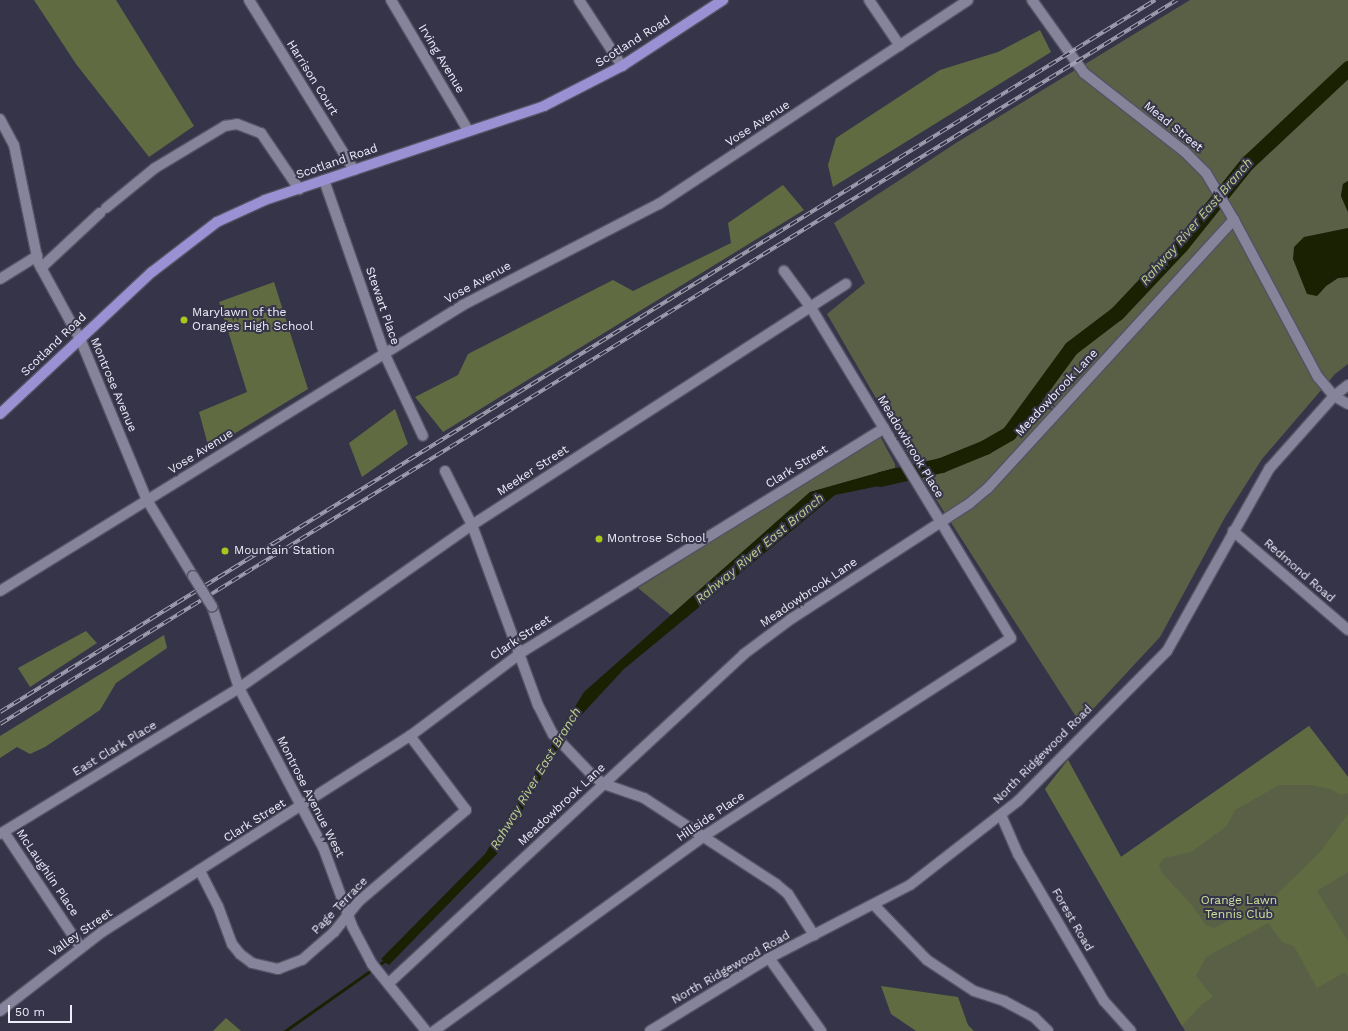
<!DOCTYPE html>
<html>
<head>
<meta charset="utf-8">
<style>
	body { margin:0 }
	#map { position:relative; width:1348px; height:1031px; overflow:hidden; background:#363449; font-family:"Work Sans",sans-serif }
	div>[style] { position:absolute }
	.green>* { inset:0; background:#596046 }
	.forest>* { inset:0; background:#616b41 }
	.water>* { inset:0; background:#1a2002 }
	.stream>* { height:2.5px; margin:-1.25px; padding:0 1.25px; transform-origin:1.25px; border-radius:1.25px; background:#1a2002 }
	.river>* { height:15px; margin:-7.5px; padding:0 7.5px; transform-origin:7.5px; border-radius:7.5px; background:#1a2002 }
	.roads { filter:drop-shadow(1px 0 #545263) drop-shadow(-1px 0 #545263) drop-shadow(0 1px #545263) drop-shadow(0 -1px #545263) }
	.minor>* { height:10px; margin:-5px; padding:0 5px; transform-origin:5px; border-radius:5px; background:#85849b }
	.major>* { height:10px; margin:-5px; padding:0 5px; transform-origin:5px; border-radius:5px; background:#9991d3 }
	.rail>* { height:4px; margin-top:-2px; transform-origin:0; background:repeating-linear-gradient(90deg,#363449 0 8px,#a3a1b2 0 16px); box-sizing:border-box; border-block:1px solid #a3a1b2 }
	.bridges { filter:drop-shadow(1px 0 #545263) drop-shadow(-1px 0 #545263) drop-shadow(0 1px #545263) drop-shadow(0 -1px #545263) }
	.minor-bridge>* { height:10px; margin:-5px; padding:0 5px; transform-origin:5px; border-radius:5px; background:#85849b }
	.dots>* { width:11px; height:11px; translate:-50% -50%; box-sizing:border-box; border:2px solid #363449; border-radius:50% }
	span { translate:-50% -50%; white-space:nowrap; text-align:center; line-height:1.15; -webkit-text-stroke:4px #363449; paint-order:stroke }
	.street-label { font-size:12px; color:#eeedfa }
	.poi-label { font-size:12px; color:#eeedfa }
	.left { translate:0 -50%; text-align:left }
	.park-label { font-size:12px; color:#cfe29c }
	.water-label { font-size:13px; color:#bcce89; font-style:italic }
	.scale { position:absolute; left:8px; top:1005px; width:64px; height:18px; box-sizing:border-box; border:2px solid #eeedfa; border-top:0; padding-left:5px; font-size:12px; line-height:14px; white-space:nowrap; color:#eeedfa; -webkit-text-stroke:3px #363449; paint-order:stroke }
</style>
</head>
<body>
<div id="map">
	<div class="green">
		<div style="clip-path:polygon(1190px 0,1348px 0,1348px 181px,1343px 184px,1341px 196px,1348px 212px,1348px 228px,1317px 296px,1326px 286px,1338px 278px,1348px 277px,1348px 364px,1335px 374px,1262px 459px,1224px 519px,1160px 637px,1080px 723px,923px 479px,827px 314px,865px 283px,834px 223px,956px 143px)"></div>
		<div style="clip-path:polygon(880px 436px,895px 464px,895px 468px,810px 492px,671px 615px,638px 588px)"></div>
		<div style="clip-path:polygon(1309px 726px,1348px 777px,1348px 1031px,1185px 1031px,1045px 789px,1068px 760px,1121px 857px)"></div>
	</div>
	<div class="forest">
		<div style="clip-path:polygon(34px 0,116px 0,194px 126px,149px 157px,76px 64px)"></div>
		<div style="clip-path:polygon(1040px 30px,1051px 52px,833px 187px,828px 165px,836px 138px,940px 70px,998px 52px)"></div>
		<div style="clip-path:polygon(783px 185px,804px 210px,443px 432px,415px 397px,458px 375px,468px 354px,613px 280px,633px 291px,731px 243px,728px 223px)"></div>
		<div style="clip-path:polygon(274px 282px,308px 389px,209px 449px,199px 412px,247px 392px,219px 302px)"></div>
		<div style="clip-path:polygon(395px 409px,408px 444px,362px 477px,349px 443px)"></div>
		<div style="clip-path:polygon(86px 631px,97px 643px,30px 687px,18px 668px)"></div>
		<div style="clip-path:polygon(164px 635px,167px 648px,116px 683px,100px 710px,45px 747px,30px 754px,17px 747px,0 758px,0 736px)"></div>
		<div style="clip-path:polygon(1309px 726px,1348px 777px,1348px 793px,1342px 795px,1330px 789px,1310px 785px,1279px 785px,1235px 810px,1227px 826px,1191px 852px,1164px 858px,1159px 865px,1162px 873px,1191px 904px,1206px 925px,1214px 928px,1273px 898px,1321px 851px,1348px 814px,1348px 872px,1317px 891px,1348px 941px,1348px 977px,1345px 972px,1317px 988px,1294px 946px,1282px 942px,1268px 923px,1206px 957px,1196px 976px,1213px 997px,1201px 1005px,1182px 1026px,1045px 789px,1068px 760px,1121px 857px)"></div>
		<div style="clip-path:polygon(881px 986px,958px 997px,968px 1025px,974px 1031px,916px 1031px,891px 1014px)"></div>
		<div style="clip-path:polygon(226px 1018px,241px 1031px,213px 1031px)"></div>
	</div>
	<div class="water">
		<div style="clip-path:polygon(1348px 181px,1348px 212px,1341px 196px,1343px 184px)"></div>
		<div style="clip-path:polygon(1348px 228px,1348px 277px,1338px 278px,1326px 286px,1317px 296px,1307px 294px,1293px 259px,1294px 247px,1304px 237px)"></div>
		<div style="clip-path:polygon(895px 468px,903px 481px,835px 495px,624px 669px,572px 725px,497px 854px,389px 965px,381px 959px,485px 854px,584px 692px,810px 492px)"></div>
	</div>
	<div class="stream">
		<div style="left:377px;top:966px;width:11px;rotate:-34deg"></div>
		<div style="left:285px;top:1031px;width:108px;rotate:-35.2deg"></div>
	</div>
	<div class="river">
		<div style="left:880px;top:479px;width:63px;rotate:-12.9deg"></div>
		<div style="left:941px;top:465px;width:48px;rotate:-22.2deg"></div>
		<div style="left:985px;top:447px;width:28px;rotate:-30deg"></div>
		<div style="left:1009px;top:433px;width:105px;rotate:-53.9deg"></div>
		<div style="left:1071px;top:348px;width:58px;rotate:-37.3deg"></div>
		<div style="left:1117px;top:313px;width:93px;rotate:-46.7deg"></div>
		<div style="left:1181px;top:245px;width:105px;rotate:-51.2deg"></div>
		<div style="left:1247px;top:163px;width:139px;rotate:-43.2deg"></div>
	</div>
	<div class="roads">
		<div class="minor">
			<div style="left:249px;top:0;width:200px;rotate:58.3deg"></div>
			<div style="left:391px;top:0;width:151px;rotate:59.4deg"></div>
			<div style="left:579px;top:0;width:79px;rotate:56.9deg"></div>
			<div style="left:869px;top:0;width:55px;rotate:56deg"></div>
			<div style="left:1032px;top:0;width:90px;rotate:54.5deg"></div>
			<div style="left:1084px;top:73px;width:127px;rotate:38deg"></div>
			<div style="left:1184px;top:151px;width:31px;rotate:45deg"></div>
			<div style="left:1206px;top:173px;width:55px;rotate:59.2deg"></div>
			<div style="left:1234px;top:220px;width:178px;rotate:61.9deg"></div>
			<div style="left:1318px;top:377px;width:25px;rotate:50deg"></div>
			<div style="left:1334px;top:396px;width:16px;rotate:30deg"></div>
			<div style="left:0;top:119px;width:30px;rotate:62deg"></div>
			<div style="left:14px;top:145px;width:119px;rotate:78.4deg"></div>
			<div style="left:38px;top:262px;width:90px;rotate:61.4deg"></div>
			<div style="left:81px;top:341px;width:172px;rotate:67.5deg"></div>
			<div style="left:147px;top:500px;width:89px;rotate:58.8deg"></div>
			<div style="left:324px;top:180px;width:185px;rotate:70.8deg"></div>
			<div style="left:385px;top:355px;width:89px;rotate:64.9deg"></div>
			<div style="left:106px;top:208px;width:63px;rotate:-39.2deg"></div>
			<div style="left:155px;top:168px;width:82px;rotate:-31deg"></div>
			<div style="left:225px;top:126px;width:12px;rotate:-9deg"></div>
			<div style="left:237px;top:124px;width:26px;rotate:21deg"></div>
			<div style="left:261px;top:133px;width:68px;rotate:55.8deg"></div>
			<div style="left:41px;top:268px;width:81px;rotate:-43deg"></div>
			<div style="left:0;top:279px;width:44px;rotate:-31.9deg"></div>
			<div style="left:445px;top:471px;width:60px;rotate:63.4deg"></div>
			<div style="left:472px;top:525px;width:192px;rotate:69.9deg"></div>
			<div style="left:538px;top:705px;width:33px;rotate:63deg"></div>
			<div style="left:553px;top:734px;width:57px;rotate:46.4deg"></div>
			<div style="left:592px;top:775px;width:15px;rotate:37deg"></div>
			<div style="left:604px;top:784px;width:42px;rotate:19.3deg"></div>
			<div style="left:644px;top:798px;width:158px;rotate:33.1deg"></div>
			<div style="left:776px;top:884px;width:16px;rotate:40deg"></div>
			<div style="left:788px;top:894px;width:49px;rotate:57.6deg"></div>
			<div style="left:1233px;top:531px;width:152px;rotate:40.7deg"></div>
			<div style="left:0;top:591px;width:544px;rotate:-31.7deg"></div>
			<div style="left:463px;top:305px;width:220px;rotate:-27.3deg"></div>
			<div style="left:659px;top:204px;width:370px;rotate:-33.4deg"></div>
			<div style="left:212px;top:606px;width:86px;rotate:71.8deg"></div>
			<div style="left:239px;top:688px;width:180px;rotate:62.2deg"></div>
			<div style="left:323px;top:847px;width:84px;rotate:69.8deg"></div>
			<div style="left:352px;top:926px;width:43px;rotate:62.2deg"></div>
			<div style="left:372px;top:964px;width:86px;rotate:51.1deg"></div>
			<div style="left:1001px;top:815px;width:43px;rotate:66.4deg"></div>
			<div style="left:1018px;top:854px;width:170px;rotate:59.7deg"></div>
			<div style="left:1104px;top:1001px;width:40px;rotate:48deg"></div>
			<div style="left:4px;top:832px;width:139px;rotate:56.4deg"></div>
			<div style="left:0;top:834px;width:280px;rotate:-31.4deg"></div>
			<div style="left:239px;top:688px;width:284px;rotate:-35deg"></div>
			<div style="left:472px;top:525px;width:445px;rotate:-32.8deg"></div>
			<div style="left:200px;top:871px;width:39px;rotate:63deg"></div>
			<div style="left:218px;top:906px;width:40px;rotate:69.8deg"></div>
			<div style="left:232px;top:944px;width:13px;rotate:51deg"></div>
			<div style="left:240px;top:954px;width:15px;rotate:37deg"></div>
			<div style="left:252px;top:963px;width:27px;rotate:13deg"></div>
			<div style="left:278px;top:969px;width:26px;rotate:-21deg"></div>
			<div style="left:302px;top:960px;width:43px;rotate:-41.2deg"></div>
			<div style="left:334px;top:932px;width:38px;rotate:-51deg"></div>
			<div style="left:358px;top:902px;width:142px;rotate:-40.4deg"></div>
			<div style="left:466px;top:810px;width:93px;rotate:-127.1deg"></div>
			<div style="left:875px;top:906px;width:75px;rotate:46.1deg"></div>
			<div style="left:927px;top:960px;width:56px;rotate:33.4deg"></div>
			<div style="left:974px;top:991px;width:32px;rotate:18deg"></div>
			<div style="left:1004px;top:1001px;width:34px;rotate:28deg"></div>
			<div style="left:1034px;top:1017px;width:20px;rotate:45deg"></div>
			<div style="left:769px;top:958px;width:90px;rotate:54.5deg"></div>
			<div style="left:389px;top:983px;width:484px;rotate:-42.8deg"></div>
			<div style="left:744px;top:654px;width:59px;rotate:-36.7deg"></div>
			<div style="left:791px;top:619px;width:213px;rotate:-32.9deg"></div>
			<div style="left:970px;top:503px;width:23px;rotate:-40deg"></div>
			<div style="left:988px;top:488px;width:364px;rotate:-47.5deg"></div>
			<div style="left:0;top:1011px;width:129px;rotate:-37.8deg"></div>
			<div style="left:102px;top:932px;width:365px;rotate:-32.5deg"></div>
			<div style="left:410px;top:736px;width:144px;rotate:-36.8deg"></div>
			<div style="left:525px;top:650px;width:422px;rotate:-31.7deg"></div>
			<div style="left:434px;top:1031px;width:333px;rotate:-35.8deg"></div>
			<div style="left:704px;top:836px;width:365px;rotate:-32.8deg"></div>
			<div style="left:1011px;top:638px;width:386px;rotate:-121.2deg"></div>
			<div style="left:811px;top:308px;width:46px;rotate:-126.1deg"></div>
			<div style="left:650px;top:1031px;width:140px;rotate:-31.5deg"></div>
			<div style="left:769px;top:958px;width:159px;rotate:-27.4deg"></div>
			<div style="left:910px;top:885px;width:137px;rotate:-37.9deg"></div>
			<div style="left:1018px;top:801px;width:211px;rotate:-45.2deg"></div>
			<div style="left:1167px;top:651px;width:209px;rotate:-60.7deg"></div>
			<div style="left:1269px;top:469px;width:98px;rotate:-48.3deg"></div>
			<div style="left:1334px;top:396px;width:18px;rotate:-38deg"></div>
		</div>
		<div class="major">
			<div style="left:0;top:414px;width:208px;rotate:-43.1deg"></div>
			<div style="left:152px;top:272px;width:82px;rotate:-37.6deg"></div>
			<div style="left:217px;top:222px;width:53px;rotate:-24.6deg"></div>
			<div style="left:265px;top:200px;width:294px;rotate:-18.6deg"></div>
			<div style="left:544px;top:106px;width:88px;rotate:-27.1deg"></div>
			<div style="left:622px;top:66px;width:121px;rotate:-33.2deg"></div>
		</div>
	</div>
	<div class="rail">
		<div style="left:0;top:712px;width:1357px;rotate:-31.65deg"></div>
		<div style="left:0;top:724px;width:1382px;rotate:-31.6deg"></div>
	</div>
	<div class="bridges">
		<div class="minor-bridge">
			<div style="left:193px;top:576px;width:36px;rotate:58deg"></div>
		</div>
	</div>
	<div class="dots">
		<div style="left:184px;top:320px;background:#a8c71c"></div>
		<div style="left:599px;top:539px;background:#a8c71c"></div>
		<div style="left:225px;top:551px;background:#a8c71c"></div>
	</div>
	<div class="street-label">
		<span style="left:633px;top:42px;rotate:-32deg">Scotland Road</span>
		<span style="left:441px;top:59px;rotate:59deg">Irving Avenue</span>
		<span style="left:312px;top:78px;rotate:58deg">Harrison Court</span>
		<span style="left:758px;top:124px;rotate:-33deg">Vose Avenue</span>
		<span style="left:1173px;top:127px;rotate:39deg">Mead Street</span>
		<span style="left:337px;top:162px;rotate:-19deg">Scotland Road</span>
		<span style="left:478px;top:283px;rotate:-29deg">Vose Avenue</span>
		<span style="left:382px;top:306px;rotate:71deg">Stewart Place</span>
		<span style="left:54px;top:345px;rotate:-44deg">Scotland Road</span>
		<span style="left:113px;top:385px;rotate:67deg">Montrose Avenue</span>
		<span style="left:1057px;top:393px;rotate:-47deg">Meadowbrook Lane</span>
		<span style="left:910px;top:447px;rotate:59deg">Meadowbrook Place</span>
		<span style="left:201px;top:452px;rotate:-32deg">Vose Avenue</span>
		<span style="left:797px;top:467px;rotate:-32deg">Clark Street</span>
		<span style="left:533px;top:471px;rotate:-33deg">Meeker Street</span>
		<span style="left:1299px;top:571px;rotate:41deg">Redmond Road</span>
		<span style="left:809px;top:593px;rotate:-34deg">Meadowbrook Lane</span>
		<span style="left:521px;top:638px;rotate:-34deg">Clark Street</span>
		<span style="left:115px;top:749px;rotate:-31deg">East Clark Place</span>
		<span style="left:1043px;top:755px;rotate:-45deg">North Ridgewood Road</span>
		<span style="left:310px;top:797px;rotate:63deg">Montrose Avenue West</span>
		<span style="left:562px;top:805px;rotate:-43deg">Meadowbrook Lane</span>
		<span style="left:711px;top:817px;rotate:-34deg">Hillside Place</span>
		<span style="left:255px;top:821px;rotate:-32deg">Clark Street</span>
		<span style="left:47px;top:873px;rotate:56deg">McLaughlin Place</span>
		<span style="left:340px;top:906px;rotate:-46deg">Page Terrace</span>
		<span style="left:1072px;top:920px;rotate:60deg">Forest Road</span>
		<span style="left:81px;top:933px;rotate:-35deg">Valley Street</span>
		<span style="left:731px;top:968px;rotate:-30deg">North Ridgewood Road</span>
	</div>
	<div class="poi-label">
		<span class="left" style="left:192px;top:320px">Marylawn of the<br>Oranges High School</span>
		<span class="left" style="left:607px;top:539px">Montrose School</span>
		<span class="left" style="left:234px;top:551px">Mountain Station</span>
	</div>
	<div class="park-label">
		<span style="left:1239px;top:908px">Orange Lawn<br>Tennis Club</span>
	</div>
	<div class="water-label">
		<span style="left:1197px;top:222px;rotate:-49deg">Rahway River East Branch</span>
		<span style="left:760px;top:549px;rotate:-40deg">Rahway River East Branch</span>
		<span style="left:536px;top:779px;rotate:-59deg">Rahway River East Branch</span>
	</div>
	<div class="scale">50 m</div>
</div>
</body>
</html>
